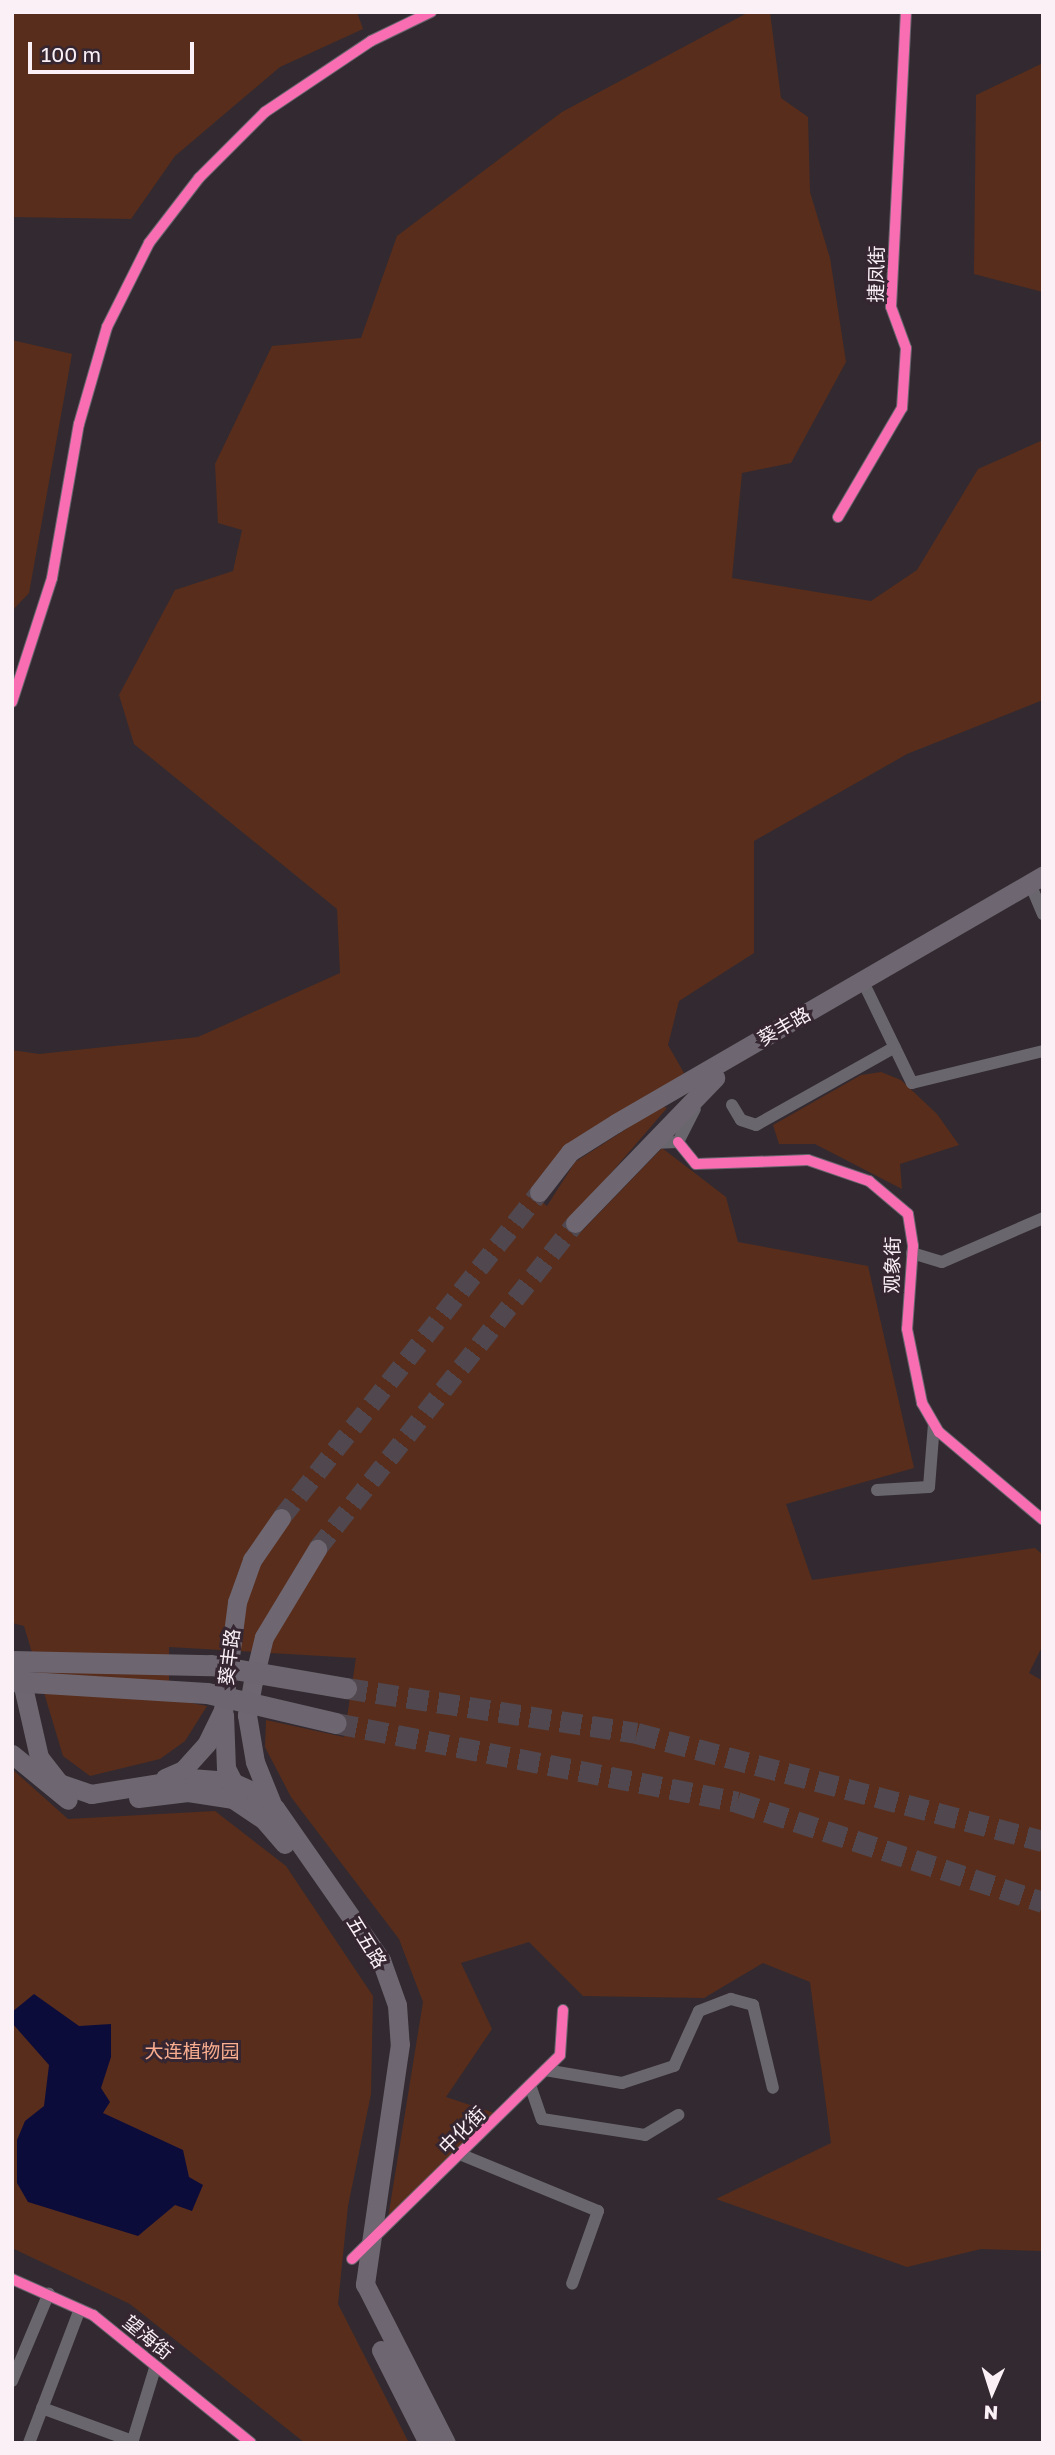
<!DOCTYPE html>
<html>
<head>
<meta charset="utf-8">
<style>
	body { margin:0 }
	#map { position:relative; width:1055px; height:2455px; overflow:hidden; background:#322a30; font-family:"Golos Text","Noto Sans SC",sans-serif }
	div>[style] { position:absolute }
	.green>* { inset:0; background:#582d1c }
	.water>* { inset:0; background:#0c0c3a }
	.secondary-tunnel>* { height:19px; margin-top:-9.5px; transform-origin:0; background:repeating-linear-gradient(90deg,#50484e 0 19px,transparent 0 29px) }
	.primary-tunnel>* { height:21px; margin-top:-10.5px; transform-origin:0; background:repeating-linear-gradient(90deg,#50484e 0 21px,transparent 0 31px) }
	.street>* { height:12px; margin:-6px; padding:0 6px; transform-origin:6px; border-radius:6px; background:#6a666e }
	.secondary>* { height:19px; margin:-9.5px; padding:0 9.5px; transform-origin:9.5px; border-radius:9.5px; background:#6e6771 }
	.primary-bridge>* { height:21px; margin:-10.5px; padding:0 10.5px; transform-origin:10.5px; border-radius:10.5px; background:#6d6670 }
	.cycleway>* { height:10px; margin:-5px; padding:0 5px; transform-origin:5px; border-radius:5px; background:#f96db3 }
	span { translate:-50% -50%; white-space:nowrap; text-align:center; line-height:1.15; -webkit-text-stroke:6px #352631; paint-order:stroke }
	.street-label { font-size:19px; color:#faf0f6 }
	.park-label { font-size:19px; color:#faae8f }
	.frame { position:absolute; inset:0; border:14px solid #faf0f6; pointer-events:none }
	.north { position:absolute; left:957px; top:2357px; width:70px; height:70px; -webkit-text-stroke:5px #352631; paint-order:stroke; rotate:183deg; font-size:19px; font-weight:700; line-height:28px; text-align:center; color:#faf0f6 }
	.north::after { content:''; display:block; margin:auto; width:24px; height:32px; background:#faf0f6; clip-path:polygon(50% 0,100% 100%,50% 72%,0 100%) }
	.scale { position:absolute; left:28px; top:42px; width:166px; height:32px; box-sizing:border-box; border:4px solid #faf0f6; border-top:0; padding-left:9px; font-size:21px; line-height:24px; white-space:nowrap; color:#faf0f6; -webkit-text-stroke:5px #352631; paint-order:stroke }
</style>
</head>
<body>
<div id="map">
	<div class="green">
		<div style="clip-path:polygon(12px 12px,357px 12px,363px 29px,280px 67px,175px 156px,131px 219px,12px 217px)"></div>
		<div style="clip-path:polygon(749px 12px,770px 12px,781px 98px,808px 117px,810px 192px,830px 258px,846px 362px,791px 463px,742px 473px,732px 578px,871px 601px,917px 570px,978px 469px,1043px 440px,1043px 700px,907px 754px,754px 841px,754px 953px,679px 1001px,668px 1045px,684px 1073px,532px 1194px,547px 1206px,575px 1162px,662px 1106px,667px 1108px,568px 1223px,579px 1234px,662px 1148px,726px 1197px,738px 1242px,868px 1266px,914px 1468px,786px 1504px,812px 1580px,1035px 1548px,1043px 1555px,1043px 1645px,1029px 1673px,1043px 1681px,1043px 2251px,981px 2249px,907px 2267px,716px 2199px,831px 2143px,810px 1982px,763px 1963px,704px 1998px,583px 1996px,529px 1942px,461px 1963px,492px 2029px,446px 2097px,494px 2113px,388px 2218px,423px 2002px,399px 1939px,291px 1797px,265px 1747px,266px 1720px,344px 1737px,356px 1658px,169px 1647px,169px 1699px,207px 1706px,185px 1741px,160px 1759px,90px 1776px,63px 1756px,24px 1626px,12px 1623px,12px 1050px,39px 1054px,198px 1037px,340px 973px,337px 909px,134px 744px,119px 695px,175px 590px,233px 571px,242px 530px,218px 523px,215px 464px,272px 346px,361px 338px,397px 236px,562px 112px)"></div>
		<div style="clip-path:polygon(1043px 63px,1043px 292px,974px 274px,976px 95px)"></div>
		<div style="clip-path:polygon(12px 340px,72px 354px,29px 593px,12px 611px)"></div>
		<div style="clip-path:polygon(881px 1072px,901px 1080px,937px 1114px,959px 1145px,900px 1164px,902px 1189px,815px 1144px,779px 1144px,773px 1125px,861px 1075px)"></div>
		<div style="clip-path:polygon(12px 1769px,68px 1819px,215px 1811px,286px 1866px,373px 1996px,371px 2094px,348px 2206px,338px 2304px,409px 2443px,305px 2443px,130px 2304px,12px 2248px)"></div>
	</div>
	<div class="water">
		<div style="clip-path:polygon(34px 1994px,79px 2026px,111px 2024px,111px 2057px,101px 2088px,110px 2102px,103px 2113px,183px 2150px,189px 2177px,203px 2185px,192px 2211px,175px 2205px,138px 2236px,28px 2202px,17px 2183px,17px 2140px,25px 2121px,44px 2106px,49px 2065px,12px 2023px,12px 2012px)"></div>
	</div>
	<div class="secondary-tunnel">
		<div style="left:281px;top:1518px;width:416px;rotate:-51.6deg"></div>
		<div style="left:317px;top:1549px;width:416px;rotate:-51.6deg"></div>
	</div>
	<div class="primary-tunnel">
		<div style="left:346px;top:1688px;width:294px;rotate:8.8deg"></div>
		<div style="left:637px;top:1733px;width:420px;rotate:14.9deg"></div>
		<div style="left:336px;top:1723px;width:409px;rotate:11.1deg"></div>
		<div style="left:737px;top:1802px;width:322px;rotate:18.1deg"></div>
	</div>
	<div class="street">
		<div style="left:838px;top:517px;width:126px;rotate:-59.6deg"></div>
		<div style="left:902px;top:408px;width:60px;rotate:-86.2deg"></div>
		<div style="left:906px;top:348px;width:44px;rotate:-110.1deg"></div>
		<div style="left:891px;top:307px;width:295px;rotate:-87.1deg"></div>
		<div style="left:12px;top:702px;width:130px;rotate:-72.1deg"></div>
		<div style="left:52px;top:578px;width:156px;rotate:-80.1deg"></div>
		<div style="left:79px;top:424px;width:101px;rotate:-73.9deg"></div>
		<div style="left:107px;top:327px;width:94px;rotate:-63.4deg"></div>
		<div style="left:149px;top:243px;width:82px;rotate:-52.4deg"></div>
		<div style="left:199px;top:178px;width:93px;rotate:-45deg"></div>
		<div style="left:265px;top:112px;width:128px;rotate:-33.8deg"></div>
		<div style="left:371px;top:41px;width:67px;rotate:-25.8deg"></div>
		<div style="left:1034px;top:893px;width:23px;rotate:67deg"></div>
		<div style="left:867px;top:990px;width:103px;rotate:64.2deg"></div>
		<div style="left:912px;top:1083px;width:135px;rotate:-13.7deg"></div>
		<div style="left:732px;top:1105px;width:17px;rotate:59deg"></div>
		<div style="left:741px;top:1120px;width:16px;rotate:18deg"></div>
		<div style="left:756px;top:1125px;width:159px;rotate:-29.3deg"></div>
		<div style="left:678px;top:1142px;width:28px;rotate:51deg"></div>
		<div style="left:696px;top:1164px;width:112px;rotate:-2deg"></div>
		<div style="left:808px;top:1160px;width:65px;rotate:19deg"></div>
		<div style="left:869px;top:1181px;width:51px;rotate:40.2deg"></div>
		<div style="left:908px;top:1214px;width:32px;rotate:81deg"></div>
		<div style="left:913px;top:1246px;width:83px;rotate:94.1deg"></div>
		<div style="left:907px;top:1329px;width:76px;rotate:78.5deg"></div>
		<div style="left:922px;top:1403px;width:34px;rotate:60deg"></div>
		<div style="left:939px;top:1432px;width:136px;rotate:40.2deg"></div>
		<div style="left:652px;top:1143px;width:26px;rotate:-2deg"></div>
		<div style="left:678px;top:1142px;width:37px;rotate:-63deg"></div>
		<div style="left:912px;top:1253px;width:31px;rotate:17deg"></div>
		<div style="left:942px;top:1262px;width:110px;rotate:-23.5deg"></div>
		<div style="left:877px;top:1490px;width:52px;rotate:-3.3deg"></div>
		<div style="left:929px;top:1487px;width:63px;rotate:-85.5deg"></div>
		<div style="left:545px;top:2070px;width:78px;rotate:9.6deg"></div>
		<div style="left:622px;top:2083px;width:55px;rotate:-18.1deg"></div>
		<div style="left:674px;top:2066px;width:60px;rotate:-65.6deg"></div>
		<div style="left:699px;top:2011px;width:34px;rotate:-21deg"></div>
		<div style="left:731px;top:1999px;width:23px;rotate:15deg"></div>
		<div style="left:753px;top:2005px;width:85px;rotate:76.5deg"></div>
		<div style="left:530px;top:2085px;width:36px;rotate:71deg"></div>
		<div style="left:542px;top:2119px;width:104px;rotate:8.8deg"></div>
		<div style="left:645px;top:2135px;width:39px;rotate:-31deg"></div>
		<div style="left:462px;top:2155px;width:147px;rotate:22.4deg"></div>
		<div style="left:598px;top:2211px;width:77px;rotate:109.6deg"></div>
		<div style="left:352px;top:2259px;width:291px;rotate:-44.4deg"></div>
		<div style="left:560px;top:2055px;width:45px;rotate:-86.2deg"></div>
		<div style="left:12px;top:2279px;width:89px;rotate:24deg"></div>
		<div style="left:93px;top:2315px;width:203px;rotate:39deg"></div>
		<div style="left:12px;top:2381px;width:95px;rotate:-67.2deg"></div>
		<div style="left:42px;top:2408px;width:96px;rotate:20.1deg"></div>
		<div style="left:29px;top:2443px;width:143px;rotate:-69.2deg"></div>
		<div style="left:132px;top:2443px;width:82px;rotate:-72.9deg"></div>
	</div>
	<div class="secondary">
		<div style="left:539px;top:1192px;width:51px;rotate:-52.2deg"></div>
		<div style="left:570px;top:1152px;width:54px;rotate:-32.2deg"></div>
		<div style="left:616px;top:1123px;width:494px;rotate:-30.1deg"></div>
		<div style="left:575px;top:1223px;width:202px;rotate:-46deg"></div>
		<div style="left:19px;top:1669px;width:90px;rotate:77.2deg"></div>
		<div style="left:39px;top:1757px;width:33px;rotate:52deg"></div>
		<div style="left:59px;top:1783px;width:34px;rotate:19deg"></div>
		<div style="left:91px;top:1794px;width:100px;rotate:-9.2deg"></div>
		<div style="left:190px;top:1778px;width:40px;rotate:4.3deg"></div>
		<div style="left:230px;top:1781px;width:27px;rotate:24deg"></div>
		<div style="left:255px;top:1792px;width:26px;rotate:39deg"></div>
		<div style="left:275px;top:1808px;width:185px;rotate:55.1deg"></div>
		<div style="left:381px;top:1960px;width:48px;rotate:70.4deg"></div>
		<div style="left:397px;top:2005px;width:39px;rotate:86deg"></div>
		<div style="left:400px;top:2044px;width:243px;rotate:98.3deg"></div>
		<div style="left:365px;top:2284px;width:178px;rotate:63deg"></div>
		<div style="left:224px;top:1714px;width:54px;rotate:87.9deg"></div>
		<div style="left:226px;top:1768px;width:25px;rotate:63deg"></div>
		<div style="left:12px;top:1754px;width:72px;rotate:39.4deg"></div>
		<div style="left:165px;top:1778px;width:20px;rotate:-24deg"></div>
		<div style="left:183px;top:1770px;width:36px;rotate:-48deg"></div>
		<div style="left:207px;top:1743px;width:37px;rotate:-64deg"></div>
		<div style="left:223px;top:1710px;width:109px;rotate:-82.6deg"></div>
		<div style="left:237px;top:1602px;width:45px;rotate:-70.3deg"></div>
		<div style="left:252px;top:1560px;width:51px;rotate:-55.4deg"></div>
		<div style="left:138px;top:1798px;width:50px;rotate:-6.8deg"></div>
		<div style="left:188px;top:1792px;width:46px;rotate:8.8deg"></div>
		<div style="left:233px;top:1799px;width:36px;rotate:34deg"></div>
		<div style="left:263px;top:1819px;width:33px;rotate:49deg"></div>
		<div style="left:272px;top:1804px;width:45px;rotate:-112deg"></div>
		<div style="left:255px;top:1762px;width:48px;rotate:-99.7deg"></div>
		<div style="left:247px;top:1715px;width:34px;rotate:-80deg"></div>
		<div style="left:253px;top:1682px;width:46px;rotate:-76.3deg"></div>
		<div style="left:264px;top:1637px;width:103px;rotate:-58.9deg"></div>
		<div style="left:381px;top:2350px;width:104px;rotate:63.2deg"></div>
	</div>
	<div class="primary-bridge">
		<div style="left:12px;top:1661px;width:199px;rotate:1.2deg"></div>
		<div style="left:211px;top:1665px;width:137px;rotate:9.7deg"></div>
		<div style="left:12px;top:1681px;width:195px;rotate:3.5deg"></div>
		<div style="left:207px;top:1693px;width:132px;rotate:13.1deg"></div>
	</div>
	<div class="cycleway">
		<div style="left:838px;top:517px;width:126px;rotate:-59.6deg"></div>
		<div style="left:902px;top:408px;width:60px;rotate:-86.2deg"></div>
		<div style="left:906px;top:348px;width:44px;rotate:-110.1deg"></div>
		<div style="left:891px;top:307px;width:295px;rotate:-87.1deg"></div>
		<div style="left:12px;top:702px;width:130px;rotate:-72.1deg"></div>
		<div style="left:52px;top:578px;width:156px;rotate:-80.1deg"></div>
		<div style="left:79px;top:424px;width:101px;rotate:-73.9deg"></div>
		<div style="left:107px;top:327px;width:94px;rotate:-63.4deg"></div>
		<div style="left:149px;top:243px;width:82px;rotate:-52.4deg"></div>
		<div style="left:199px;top:178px;width:93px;rotate:-45deg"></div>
		<div style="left:265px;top:112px;width:128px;rotate:-33.8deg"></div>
		<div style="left:371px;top:41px;width:67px;rotate:-25.8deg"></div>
		<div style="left:678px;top:1142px;width:28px;rotate:51deg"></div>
		<div style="left:696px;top:1164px;width:112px;rotate:-2deg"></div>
		<div style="left:808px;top:1160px;width:65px;rotate:19deg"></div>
		<div style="left:869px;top:1181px;width:51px;rotate:40.2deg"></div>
		<div style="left:908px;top:1214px;width:32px;rotate:81deg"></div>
		<div style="left:913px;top:1246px;width:83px;rotate:94.1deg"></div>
		<div style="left:907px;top:1329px;width:76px;rotate:78.5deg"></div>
		<div style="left:922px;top:1403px;width:34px;rotate:60deg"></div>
		<div style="left:939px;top:1432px;width:136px;rotate:40.2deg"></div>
		<div style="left:352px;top:2259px;width:291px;rotate:-44.4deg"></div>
		<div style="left:560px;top:2055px;width:45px;rotate:-86.2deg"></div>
		<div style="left:12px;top:2279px;width:89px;rotate:24deg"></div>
		<div style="left:93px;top:2315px;width:203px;rotate:39deg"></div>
	</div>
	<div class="street-label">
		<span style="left:876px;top:274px;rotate:-89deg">捷凤街</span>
		<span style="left:784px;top:1026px;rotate:-30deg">葵丰路</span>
		<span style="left:892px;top:1265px;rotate:-89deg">观象街</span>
		<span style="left:229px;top:1657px;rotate:-83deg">葵丰路</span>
		<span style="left:367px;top:1942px;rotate:58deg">五五路</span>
		<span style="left:462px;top:2130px;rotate:-45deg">中化街</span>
		<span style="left:148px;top:2337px;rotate:39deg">望海街</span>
	</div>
	<div class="park-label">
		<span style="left:192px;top:2051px">大连植物园</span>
	</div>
	<div class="frame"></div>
	<div class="north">N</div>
	<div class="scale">100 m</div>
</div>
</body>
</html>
